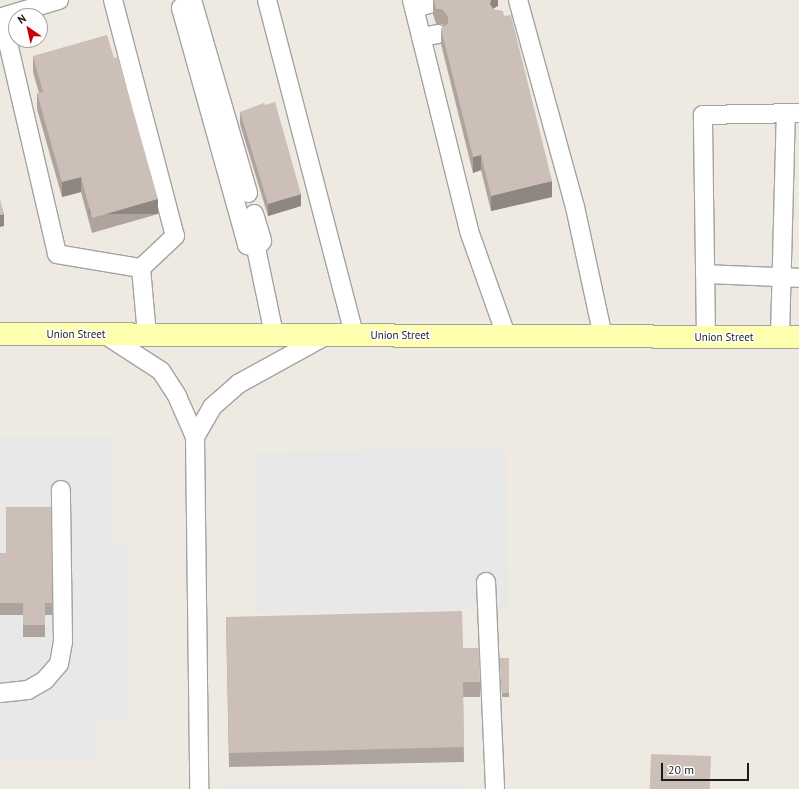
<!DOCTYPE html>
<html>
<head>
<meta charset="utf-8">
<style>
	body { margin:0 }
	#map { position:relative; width:799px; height:789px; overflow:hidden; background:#efeae1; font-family:"PT Sans",sans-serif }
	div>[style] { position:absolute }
	.parking>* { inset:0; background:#e8e8e8; transform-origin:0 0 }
	.roads { filter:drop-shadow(1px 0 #a3a3a3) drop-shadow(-1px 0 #a3a3a3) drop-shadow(0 1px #a3a3a3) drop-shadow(0 -1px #a3a3a3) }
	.service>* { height:18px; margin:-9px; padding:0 9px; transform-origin:9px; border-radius:9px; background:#fff }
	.secondary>* { height:22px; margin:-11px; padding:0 11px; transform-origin:11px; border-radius:11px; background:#fdffae }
	.wall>* { inset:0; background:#afa49d }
	.shaded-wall>* { inset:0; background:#8e8680; transform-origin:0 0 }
	.building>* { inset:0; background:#cbbfb7; transform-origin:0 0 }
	span { translate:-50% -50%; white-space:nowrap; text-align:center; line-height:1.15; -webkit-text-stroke:3px #fff; paint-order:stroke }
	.street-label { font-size:11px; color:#1c1c1c }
	.north { position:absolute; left:8px; top:8px; width:40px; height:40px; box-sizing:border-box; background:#fff; border:1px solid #a4a4a4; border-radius:50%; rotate:326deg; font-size:11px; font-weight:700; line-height:16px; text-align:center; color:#1c1c1c }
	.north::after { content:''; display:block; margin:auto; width:14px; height:18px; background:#c80006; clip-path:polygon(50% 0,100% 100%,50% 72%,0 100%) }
	.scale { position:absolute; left:661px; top:763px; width:88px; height:18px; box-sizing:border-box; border:2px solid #1c1c1c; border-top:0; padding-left:5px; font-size:12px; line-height:14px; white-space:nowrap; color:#1c1c1c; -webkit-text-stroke:3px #fff; paint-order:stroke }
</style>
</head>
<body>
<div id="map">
	<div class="parking">
		<div style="clip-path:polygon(0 437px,113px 437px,113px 544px,129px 544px,128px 720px,95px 720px,95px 759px,0 759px)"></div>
		<div style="left:506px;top:448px;width:161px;height:252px;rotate:89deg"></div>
		<div style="left:221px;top:782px;width:247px;height:7px"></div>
	</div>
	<div class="roads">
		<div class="service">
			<div style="left:59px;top:0;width:59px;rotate:163.4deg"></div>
			<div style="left:2px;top:17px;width:243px;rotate:76.9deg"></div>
			<div style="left:57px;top:254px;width:85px;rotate:9.5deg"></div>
			<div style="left:113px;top:0;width:244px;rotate:75.3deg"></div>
			<div style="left:175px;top:236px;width:47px;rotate:136.7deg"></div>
			<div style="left:190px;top:0;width:12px;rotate:138deg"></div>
			<div style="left:181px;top:8px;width:246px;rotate:74.4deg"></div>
			<div style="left:247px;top:245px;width:9px;rotate:18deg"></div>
			<div style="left:256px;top:248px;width:88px;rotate:78.2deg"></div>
			<div style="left:192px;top:0;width:201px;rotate:73.8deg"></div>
			<div style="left:267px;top:0;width:346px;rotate:75.4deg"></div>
			<div style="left:412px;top:0;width:238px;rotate:76.1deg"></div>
			<div style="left:469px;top:231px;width:110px;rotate:70.4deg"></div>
			<div style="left:518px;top:0;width:215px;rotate:74.6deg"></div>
			<div style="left:575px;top:207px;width:132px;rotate:77.8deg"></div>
			<div style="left:414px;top:8px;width:30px;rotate:-15deg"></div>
			<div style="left:421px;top:37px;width:17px;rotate:-10deg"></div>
			<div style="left:254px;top:214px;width:28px;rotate:73deg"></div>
			<div style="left:262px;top:241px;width:9px;rotate:131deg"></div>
			<div style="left:141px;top:268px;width:67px;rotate:84.9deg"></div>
			<div style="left:705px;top:274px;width:94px;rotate:2.4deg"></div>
			<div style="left:104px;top:334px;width:68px;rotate:33deg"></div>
			<div style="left:161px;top:371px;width:30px;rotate:57deg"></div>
			<div style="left:177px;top:396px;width:45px;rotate:66.3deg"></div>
			<div style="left:195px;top:437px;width:34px;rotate:-60deg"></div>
			<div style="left:212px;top:407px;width:35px;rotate:-41deg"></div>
			<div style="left:238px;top:384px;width:102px;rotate:-28.8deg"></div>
			<div style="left:706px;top:337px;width:222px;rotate:-90.8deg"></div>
			<div style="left:703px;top:115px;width:96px;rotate:-1.2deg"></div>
			<div style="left:780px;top:337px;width:224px;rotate:-88.5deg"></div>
			<div style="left:195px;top:437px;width:352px;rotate:89.3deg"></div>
			<div style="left:486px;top:582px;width:207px;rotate:87.5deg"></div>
			<div style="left:0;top:693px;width:28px;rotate:-6deg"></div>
			<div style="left:28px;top:690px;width:20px;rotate:-30deg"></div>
			<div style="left:45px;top:680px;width:21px;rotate:-49deg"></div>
			<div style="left:59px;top:664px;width:22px;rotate:-80deg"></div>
			<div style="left:63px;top:642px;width:152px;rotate:-90.8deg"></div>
		</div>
		<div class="secondary">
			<div style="left:0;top:334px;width:799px;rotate:0.22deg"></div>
		</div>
	</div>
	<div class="wall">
		<div style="clip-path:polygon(433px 0,498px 0,498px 6px,493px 9px,552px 197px,491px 211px,481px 170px,473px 173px,441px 44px,441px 29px,444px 26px,442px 24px,436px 24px,433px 14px)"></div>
		<div style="clip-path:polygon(33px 56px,158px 214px,92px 233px,81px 192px,62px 197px,37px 109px,37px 93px,39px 93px,33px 72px)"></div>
		<div style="clip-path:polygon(240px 112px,301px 206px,268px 216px,240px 124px)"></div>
		<div style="clip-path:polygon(51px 507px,52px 615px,45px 615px,45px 637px,23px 637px,23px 615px,0 615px,0 553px,6px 553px)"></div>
		<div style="clip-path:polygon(226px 617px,463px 648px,480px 682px,480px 697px,463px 697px,464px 762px,229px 767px)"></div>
		<div style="clip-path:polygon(500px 658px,509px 658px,509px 697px,502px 697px)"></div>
	</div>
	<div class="shaded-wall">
		<div style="clip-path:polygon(491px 0,498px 0,498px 6px,492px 9px,490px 4px)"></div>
		<div style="clip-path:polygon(481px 155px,481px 170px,473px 173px,473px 157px)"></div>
		<div style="clip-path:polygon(81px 177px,81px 192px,62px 197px,62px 182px)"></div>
		<div style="clip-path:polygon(552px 181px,552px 197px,491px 211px,491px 196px)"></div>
		<div style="clip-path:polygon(301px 194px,301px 206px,268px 216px,268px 204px)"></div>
		<div style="left:158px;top:199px;width:15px;height:69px;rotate:90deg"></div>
		<div style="clip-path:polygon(4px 214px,4px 226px,0 227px,0 215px)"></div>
	</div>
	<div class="building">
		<div style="clip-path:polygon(434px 0,491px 0,490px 4px,493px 9px,503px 11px,504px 16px,511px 15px,552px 181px,491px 196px,481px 155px,473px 157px,441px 29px,448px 23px,448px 17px,442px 9px,436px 9px)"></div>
		<div style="clip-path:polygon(107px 35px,114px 58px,118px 57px,158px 199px,92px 218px,81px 177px,62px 182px,37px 93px,43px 92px,33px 56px)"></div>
		<div style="clip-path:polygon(275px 102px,301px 194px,268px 204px,240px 112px,264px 103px,265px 105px)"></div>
		<div style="clip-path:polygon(0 199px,4px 214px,0 215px)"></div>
		<div style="clip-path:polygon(6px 507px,51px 507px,52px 603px,45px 603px,45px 625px,23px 625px,23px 603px,0 603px,0 553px,6px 553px)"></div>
		<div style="clip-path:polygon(462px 611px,463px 648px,479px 648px,480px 682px,463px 682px,464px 747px,229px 753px,226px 617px)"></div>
		<div style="clip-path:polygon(500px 658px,509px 658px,509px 693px,502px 693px)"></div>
		<div style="left:651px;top:754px;width:60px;height:35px;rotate:2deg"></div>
	</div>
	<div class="street-label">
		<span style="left:76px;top:334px">Union Street</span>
		<span style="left:400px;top:335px">Union Street</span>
		<span style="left:724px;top:337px">Union Street</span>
	</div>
	<div class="north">N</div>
	<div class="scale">20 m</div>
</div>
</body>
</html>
